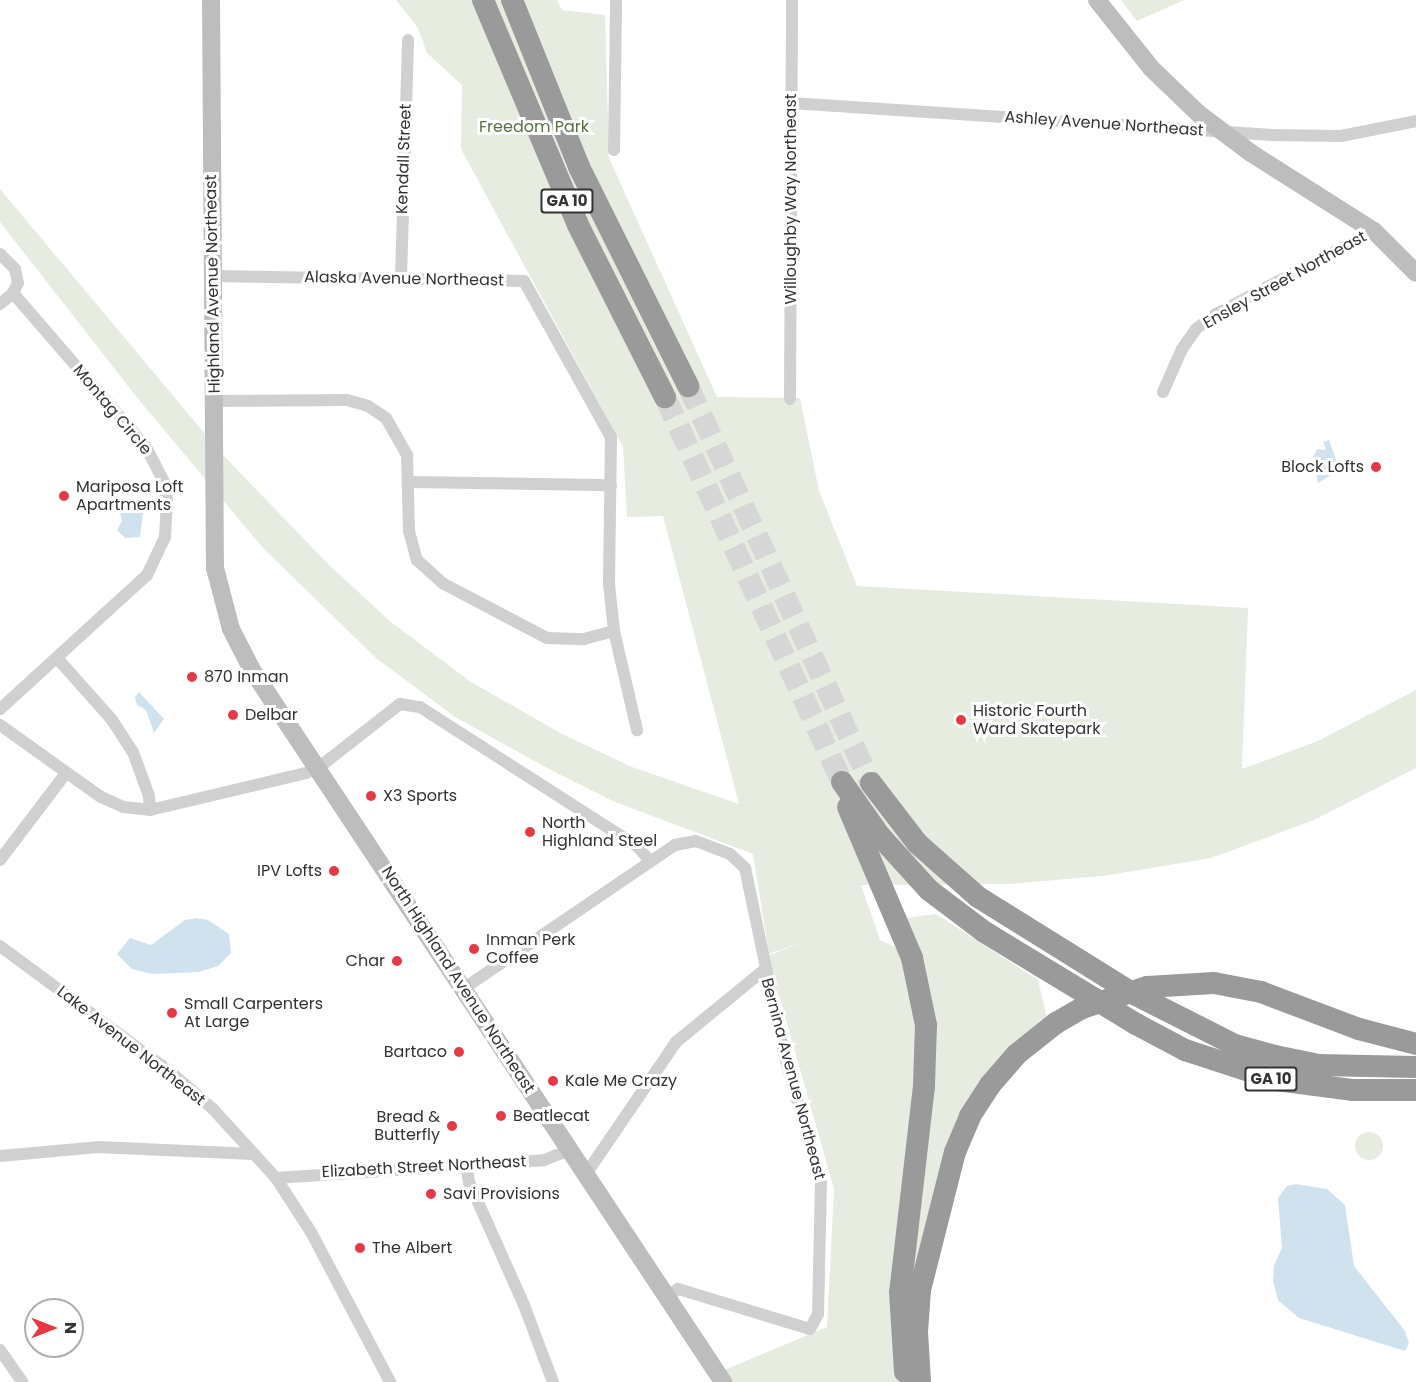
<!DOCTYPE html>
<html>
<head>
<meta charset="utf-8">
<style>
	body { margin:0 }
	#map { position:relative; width:1416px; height:1382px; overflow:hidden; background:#fff; font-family:Poppins,sans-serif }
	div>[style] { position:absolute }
	.green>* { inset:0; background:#e6ecdf }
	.round { border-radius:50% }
	.water>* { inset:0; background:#cfe2ee }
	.highway-tunnel>* { height:22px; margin-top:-11px; transform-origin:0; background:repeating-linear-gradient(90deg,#d6d6d6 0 22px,transparent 0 33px) }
	.street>* { height:12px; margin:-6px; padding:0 6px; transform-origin:6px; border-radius:6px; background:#d0d0d0 }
	.secondary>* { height:18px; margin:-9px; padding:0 9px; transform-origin:9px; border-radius:9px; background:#bdbdbd }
	.highway>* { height:22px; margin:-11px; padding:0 11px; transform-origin:11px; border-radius:11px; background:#9a9a9a }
	.dots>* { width:16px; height:16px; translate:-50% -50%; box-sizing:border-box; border:3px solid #fff; border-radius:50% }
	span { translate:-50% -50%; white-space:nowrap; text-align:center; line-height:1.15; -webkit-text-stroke:6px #fff; paint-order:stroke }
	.shield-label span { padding:2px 4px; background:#fff; border:2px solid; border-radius:4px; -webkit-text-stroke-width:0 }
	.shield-label { font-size:15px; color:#333; font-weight:700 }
	.street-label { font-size:16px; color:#333 }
	.park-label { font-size:16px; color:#56703f }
	.poi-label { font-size:16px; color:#333 }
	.right { translate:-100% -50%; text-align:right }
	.left { translate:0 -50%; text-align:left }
	.north { position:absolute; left:24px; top:1298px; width:60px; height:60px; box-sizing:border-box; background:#fff; border:2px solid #adadad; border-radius:50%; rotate:90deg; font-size:16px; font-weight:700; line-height:24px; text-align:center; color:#333 }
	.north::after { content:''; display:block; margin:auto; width:21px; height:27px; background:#e63946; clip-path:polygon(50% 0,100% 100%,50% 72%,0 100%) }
</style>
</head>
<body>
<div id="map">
	<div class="green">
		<div style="clip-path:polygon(396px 0,557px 0,562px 10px,605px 15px,609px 158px,717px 397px,800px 398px,819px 491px,857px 586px,1248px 608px,1242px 769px,1318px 741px,1416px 690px,1416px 768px,1314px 820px,1211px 858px,1103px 876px,1008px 884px,861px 885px,880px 940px,901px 950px,920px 1038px,902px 1382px,730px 1382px,722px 1371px,827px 1327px,834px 1189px,768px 956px,802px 942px,769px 954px,753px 854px,613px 801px,549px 769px,455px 717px,376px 658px,264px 549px,139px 400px,0 222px,0 189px,221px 453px,330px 566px,391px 622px,471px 682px,564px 735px,632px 767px,739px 804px,663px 516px,627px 517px,623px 447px,461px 149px,462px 85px,427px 53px,418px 28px)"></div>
		<div style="clip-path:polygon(1121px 0,1184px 0,1137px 21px)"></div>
		<div style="clip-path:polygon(936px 914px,1038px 980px,1048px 1023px,986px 1082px,903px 1315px,927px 1096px,906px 918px)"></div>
		<div class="round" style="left:1355px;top:1132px;width:28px;height:28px"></div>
	</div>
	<div class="water">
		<div style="clip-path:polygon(1329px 440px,1341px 474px,1334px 473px,1318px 483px,1313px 457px,1317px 449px,1326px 450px,1323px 442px)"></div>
		<div style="clip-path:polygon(127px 499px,144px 504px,140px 537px,125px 538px,117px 530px,122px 521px,119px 508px)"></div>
		<div style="clip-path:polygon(139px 692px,164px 719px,154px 733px,146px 710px,137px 705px,135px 697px)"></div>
		<div style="clip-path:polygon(197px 918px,208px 920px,229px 934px,231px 953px,218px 966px,199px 972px,152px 974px,132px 969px,117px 954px,130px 938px,151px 945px,185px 920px)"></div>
		<div style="clip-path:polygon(1296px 1184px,1327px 1189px,1345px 1205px,1354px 1266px,1405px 1331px,1409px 1343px,1405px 1351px,1299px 1318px,1278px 1300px,1273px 1281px,1274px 1266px,1282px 1248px,1278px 1198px,1287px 1186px)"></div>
	</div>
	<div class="highway-tunnel">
		<div style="left:688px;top:386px;width:437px;rotate:65.3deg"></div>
		<div style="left:665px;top:397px;width:424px;rotate:65.3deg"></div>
	</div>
	<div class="street">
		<div style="left:791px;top:103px;width:479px;rotate:3.8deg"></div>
		<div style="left:1269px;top:135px;width:72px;rotate:0.8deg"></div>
		<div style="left:1341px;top:136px;width:76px;rotate:-11.3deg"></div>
		<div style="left:614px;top:150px;width:150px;rotate:-89.2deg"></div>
		<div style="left:0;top:254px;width:21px;rotate:45deg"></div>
		<div style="left:15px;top:269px;width:14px;rotate:78deg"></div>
		<div style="left:18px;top:283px;width:11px;rotate:117deg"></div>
		<div style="left:212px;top:276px;width:312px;rotate:0.9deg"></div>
		<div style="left:524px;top:281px;width:179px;rotate:60.9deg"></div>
		<div style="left:611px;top:437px;width:147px;rotate:90.8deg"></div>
		<div style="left:609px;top:584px;width:47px;rotate:83.9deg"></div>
		<div style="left:614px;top:631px;width:102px;rotate:76.9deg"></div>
		<div style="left:401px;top:278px;width:238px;rotate:-88.3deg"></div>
		<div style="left:0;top:304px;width:17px;rotate:-40deg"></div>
		<div style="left:13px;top:293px;width:203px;rotate:49.2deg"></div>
		<div style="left:146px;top:447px;width:42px;rotate:62.8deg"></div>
		<div style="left:165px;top:484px;width:16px;rotate:83deg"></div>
		<div style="left:167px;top:500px;width:37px;rotate:93deg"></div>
		<div style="left:165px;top:537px;width:42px;rotate:115.3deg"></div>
		<div style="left:147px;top:575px;width:199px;rotate:137.6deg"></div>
		<div style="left:1163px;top:392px;width:47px;rotate:-66.2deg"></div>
		<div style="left:1182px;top:349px;width:24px;rotate:-55deg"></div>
		<div style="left:1196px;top:329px;width:25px;rotate:-37deg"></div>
		<div style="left:1216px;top:314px;width:178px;rotate:-27.7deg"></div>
		<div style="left:790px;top:399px;width:399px;rotate:-89.7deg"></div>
		<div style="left:215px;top:401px;width:132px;rotate:-0.4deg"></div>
		<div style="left:347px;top:400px;width:22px;rotate:16deg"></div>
		<div style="left:368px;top:406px;width:22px;rotate:34deg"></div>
		<div style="left:386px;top:418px;width:43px;rotate:60.4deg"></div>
		<div style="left:407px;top:455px;width:76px;rotate:88.5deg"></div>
		<div style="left:409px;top:531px;width:30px;rotate:75deg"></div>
		<div style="left:417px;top:560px;width:36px;rotate:42deg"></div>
		<div style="left:444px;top:584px;width:116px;rotate:27.7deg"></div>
		<div style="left:547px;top:638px;width:37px;rotate:2deg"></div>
		<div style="left:584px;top:639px;width:31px;rotate:-15deg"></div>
		<div style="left:409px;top:482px;width:202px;rotate:0.9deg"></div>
		<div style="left:57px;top:658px;width:83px;rotate:48.4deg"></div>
		<div style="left:112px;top:720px;width:38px;rotate:57deg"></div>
		<div style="left:133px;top:752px;width:47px;rotate:70deg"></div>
		<div style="left:149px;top:796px;width:14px;rotate:86deg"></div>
		<div style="left:0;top:725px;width:124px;rotate:35.5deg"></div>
		<div style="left:101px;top:797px;width:24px;rotate:24deg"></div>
		<div style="left:123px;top:807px;width:27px;rotate:6deg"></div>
		<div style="left:150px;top:810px;width:160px;rotate:-13.3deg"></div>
		<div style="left:306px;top:773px;width:13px;rotate:-23deg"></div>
		<div style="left:318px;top:768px;width:104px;rotate:-38deg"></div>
		<div style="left:400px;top:704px;width:20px;rotate:9deg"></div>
		<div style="left:420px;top:707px;width:259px;rotate:32.7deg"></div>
		<div style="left:638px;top:847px;width:17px;rotate:50deg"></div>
		<div style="left:0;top:860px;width:109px;rotate:-52.8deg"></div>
		<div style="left:0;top:946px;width:215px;rotate:36.5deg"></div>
		<div style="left:173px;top:1074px;width:53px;rotate:41.2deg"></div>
		<div style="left:213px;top:1109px;width:93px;rotate:47.6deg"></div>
		<div style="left:276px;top:1178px;width:64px;rotate:57.1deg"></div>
		<div style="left:311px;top:1232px;width:170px;rotate:62.2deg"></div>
		<div style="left:463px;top:989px;width:256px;rotate:-34.2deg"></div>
		<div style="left:675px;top:845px;width:21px;rotate:-11deg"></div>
		<div style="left:696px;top:841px;width:36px;rotate:21deg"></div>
		<div style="left:730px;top:854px;width:21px;rotate:43deg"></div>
		<div style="left:745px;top:868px;width:194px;rotate:78.1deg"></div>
		<div style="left:785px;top:1058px;width:129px;rotate:73.8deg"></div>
		<div style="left:821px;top:1182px;width:132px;rotate:91.3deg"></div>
		<div style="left:818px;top:1314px;width:17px;rotate:118deg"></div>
		<div style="left:810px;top:1329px;width:138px;rotate:-163.1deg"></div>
		<div style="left:678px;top:1289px;width:14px;rotate:144deg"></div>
		<div style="left:0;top:1156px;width:98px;rotate:-5.2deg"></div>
		<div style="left:98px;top:1147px;width:155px;rotate:2.6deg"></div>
		<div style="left:466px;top:1165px;width:17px;rotate:80deg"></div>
		<div style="left:469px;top:1182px;width:135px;rotate:65.9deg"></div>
		<div style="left:524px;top:1305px;width:82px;rotate:69.4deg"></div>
		<div style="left:586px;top:1174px;width:160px;rotate:-55.7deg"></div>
		<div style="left:676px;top:1042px;width:114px;rotate:-39.3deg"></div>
		<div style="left:276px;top:1178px;width:269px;rotate:-3.8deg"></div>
		<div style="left:544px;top:1160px;width:28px;rotate:-21deg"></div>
		<div style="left:0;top:1350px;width:39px;rotate:55deg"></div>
	</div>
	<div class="secondary">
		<div style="left:211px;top:0;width:568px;rotate:89.6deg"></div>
		<div style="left:215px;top:568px;width:63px;rotate:75.3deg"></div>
		<div style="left:231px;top:629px;width:46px;rotate:62.9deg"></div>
		<div style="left:252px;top:670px;width:854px;rotate:56.51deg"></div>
		<div style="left:1097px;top:0;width:87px;rotate:51.5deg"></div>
		<div style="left:1151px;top:68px;width:66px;rotate:43.8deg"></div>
		<div style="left:1199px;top:114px;width:65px;rotate:36.9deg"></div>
		<div style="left:1251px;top:153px;width:146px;rotate:32.4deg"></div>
		<div style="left:1374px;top:231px;width:59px;rotate:45deg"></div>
	</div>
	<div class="highway">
		<div style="left:483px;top:0;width:244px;rotate:67.1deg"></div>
		<div style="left:578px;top:225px;width:193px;rotate:63.2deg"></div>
		<div style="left:512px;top:0;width:180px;rotate:68.1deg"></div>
		<div style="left:579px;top:167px;width:245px;rotate:63.5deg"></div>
		<div style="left:842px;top:782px;width:66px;rotate:54.9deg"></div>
		<div style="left:880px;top:836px;width:73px;rotate:47.8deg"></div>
		<div style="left:929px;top:890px;width:68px;rotate:37.2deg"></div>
		<div style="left:983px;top:931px;width:179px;rotate:31.3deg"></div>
		<div style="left:1136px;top:1024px;width:55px;rotate:28deg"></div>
		<div style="left:1185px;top:1050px;width:97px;rotate:18.1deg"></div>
		<div style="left:1277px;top:1080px;width:77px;rotate:7.5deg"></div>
		<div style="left:1353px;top:1090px;width:63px"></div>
		<div style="left:871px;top:783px;width:76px;rotate:52.5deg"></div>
		<div style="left:917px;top:843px;width:81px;rotate:41.5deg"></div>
		<div style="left:978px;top:897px;width:184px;rotate:31.9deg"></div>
		<div style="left:1134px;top:994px;width:113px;rotate:26.8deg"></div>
		<div style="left:1235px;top:1045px;width:41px;rotate:15.4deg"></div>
		<div style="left:1275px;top:1056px;width:45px;rotate:11.6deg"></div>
		<div style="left:1319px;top:1065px;width:97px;rotate:1.2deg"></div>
		<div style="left:848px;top:807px;width:164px;rotate:67deg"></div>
		<div style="left:912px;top:958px;width:68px;rotate:78.2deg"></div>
		<div style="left:926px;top:1025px;width:61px;rotate:91.9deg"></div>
		<div style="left:924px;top:1086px;width:207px;rotate:96.6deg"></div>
		<div style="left:900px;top:1292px;width:80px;rotate:86.4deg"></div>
		<div style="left:920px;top:1382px;width:50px;rotate:-93.4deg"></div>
		<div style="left:917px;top:1332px;width:42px;rotate:-85.9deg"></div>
		<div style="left:920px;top:1290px;width:142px;rotate:-75.8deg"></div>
		<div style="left:955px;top:1152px;width:39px;rotate:-67deg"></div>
		<div style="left:970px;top:1116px;width:37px;rotate:-57deg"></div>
		<div style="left:990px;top:1085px;width:41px;rotate:-48.9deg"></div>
		<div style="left:1017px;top:1054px;width:50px;rotate:-38.5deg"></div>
		<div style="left:1056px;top:1023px;width:30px;rotate:-30deg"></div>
		<div style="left:1082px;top:1008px;width:68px;rotate:-17.9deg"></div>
		<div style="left:1147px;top:987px;width:67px;rotate:-3.4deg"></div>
		<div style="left:1214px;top:983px;width:48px;rotate:10.8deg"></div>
		<div style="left:1261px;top:992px;width:105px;rotate:20.7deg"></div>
		<div style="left:1359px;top:1029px;width:59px;rotate:14.7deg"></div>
	</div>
	<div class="dots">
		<div style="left:1376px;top:467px;background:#e63946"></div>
		<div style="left:64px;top:496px;background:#e63946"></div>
		<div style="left:192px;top:677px;background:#e63946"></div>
		<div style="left:233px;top:715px;background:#e63946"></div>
		<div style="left:961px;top:720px;background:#e63946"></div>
		<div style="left:371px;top:796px;background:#e63946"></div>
		<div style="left:530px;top:832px;background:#e63946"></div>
		<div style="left:334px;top:871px;background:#e63946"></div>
		<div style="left:474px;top:949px;background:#e63946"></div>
		<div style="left:397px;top:961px;background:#e63946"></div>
		<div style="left:172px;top:1013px;background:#e63946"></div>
		<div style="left:459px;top:1052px;background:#e63946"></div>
		<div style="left:553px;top:1081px;background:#e63946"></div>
		<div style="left:501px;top:1116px;background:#e63946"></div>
		<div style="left:452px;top:1126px;background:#e63946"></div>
		<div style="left:431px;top:1194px;background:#e63946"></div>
		<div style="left:360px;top:1248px;background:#e63946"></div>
	</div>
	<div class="shield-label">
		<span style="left:567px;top:201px">GA 10</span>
		<span style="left:1271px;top:1079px">GA 10</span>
	</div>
	<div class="street-label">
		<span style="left:1104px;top:124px;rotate:4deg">Ashley Avenue Northeast</span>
		<span style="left:404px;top:159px;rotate:-88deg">Kendall Street</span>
		<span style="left:791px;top:199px;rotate:-90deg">Willoughby Way Northeast</span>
		<span style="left:404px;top:279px;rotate:1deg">Alaska Avenue Northeast</span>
		<span style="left:1285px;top:280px;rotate:-29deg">Ensley Street Northeast</span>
		<span style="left:213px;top:284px;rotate:-91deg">Highland Avenue Northeast</span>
		<span style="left:112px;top:410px;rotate:50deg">Montag Circle</span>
		<span style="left:458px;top:980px;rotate:57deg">North Highland Avenue Northeast</span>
		<span style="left:131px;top:1046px;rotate:38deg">Lake Avenue Northeast</span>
		<span style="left:793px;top:1079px;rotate:75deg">Bernina Avenue Northeast</span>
		<span style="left:424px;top:1167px;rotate:-3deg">Elizabeth Street Northeast</span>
	</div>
	<div class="park-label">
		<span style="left:534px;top:127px">Freedom Park</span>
	</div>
	<div class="poi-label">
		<span class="right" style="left:1364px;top:467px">Block Lofts</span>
		<span class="left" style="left:76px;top:496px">Mariposa Loft<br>Apartments</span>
		<span class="left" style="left:204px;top:677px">870 Inman</span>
		<span class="left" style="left:973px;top:720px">Historic Fourth<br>Ward Skatepark</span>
		<span class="left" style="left:245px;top:715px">Delbar</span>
		<span class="left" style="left:383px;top:796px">X3 Sports</span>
		<span class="left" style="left:542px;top:832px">North<br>Highland Steel</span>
		<span class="right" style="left:322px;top:871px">IPV Lofts</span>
		<span class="left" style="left:486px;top:949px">Inman Perk<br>Coffee</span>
		<span class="right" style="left:385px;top:961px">Char</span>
		<span class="left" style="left:184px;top:1013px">Small Carpenters<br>At Large</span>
		<span class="right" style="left:447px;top:1052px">Bartaco</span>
		<span class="left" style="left:565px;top:1081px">Kale Me Crazy</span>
		<span class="left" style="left:513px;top:1116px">Beatlecat</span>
		<span class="right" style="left:440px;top:1126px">Bread &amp;<br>Butterfly</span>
		<span class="left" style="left:443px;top:1194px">Savi Provisions</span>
		<span class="left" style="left:372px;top:1248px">The Albert</span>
	</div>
	<div class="north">N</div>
</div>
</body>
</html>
